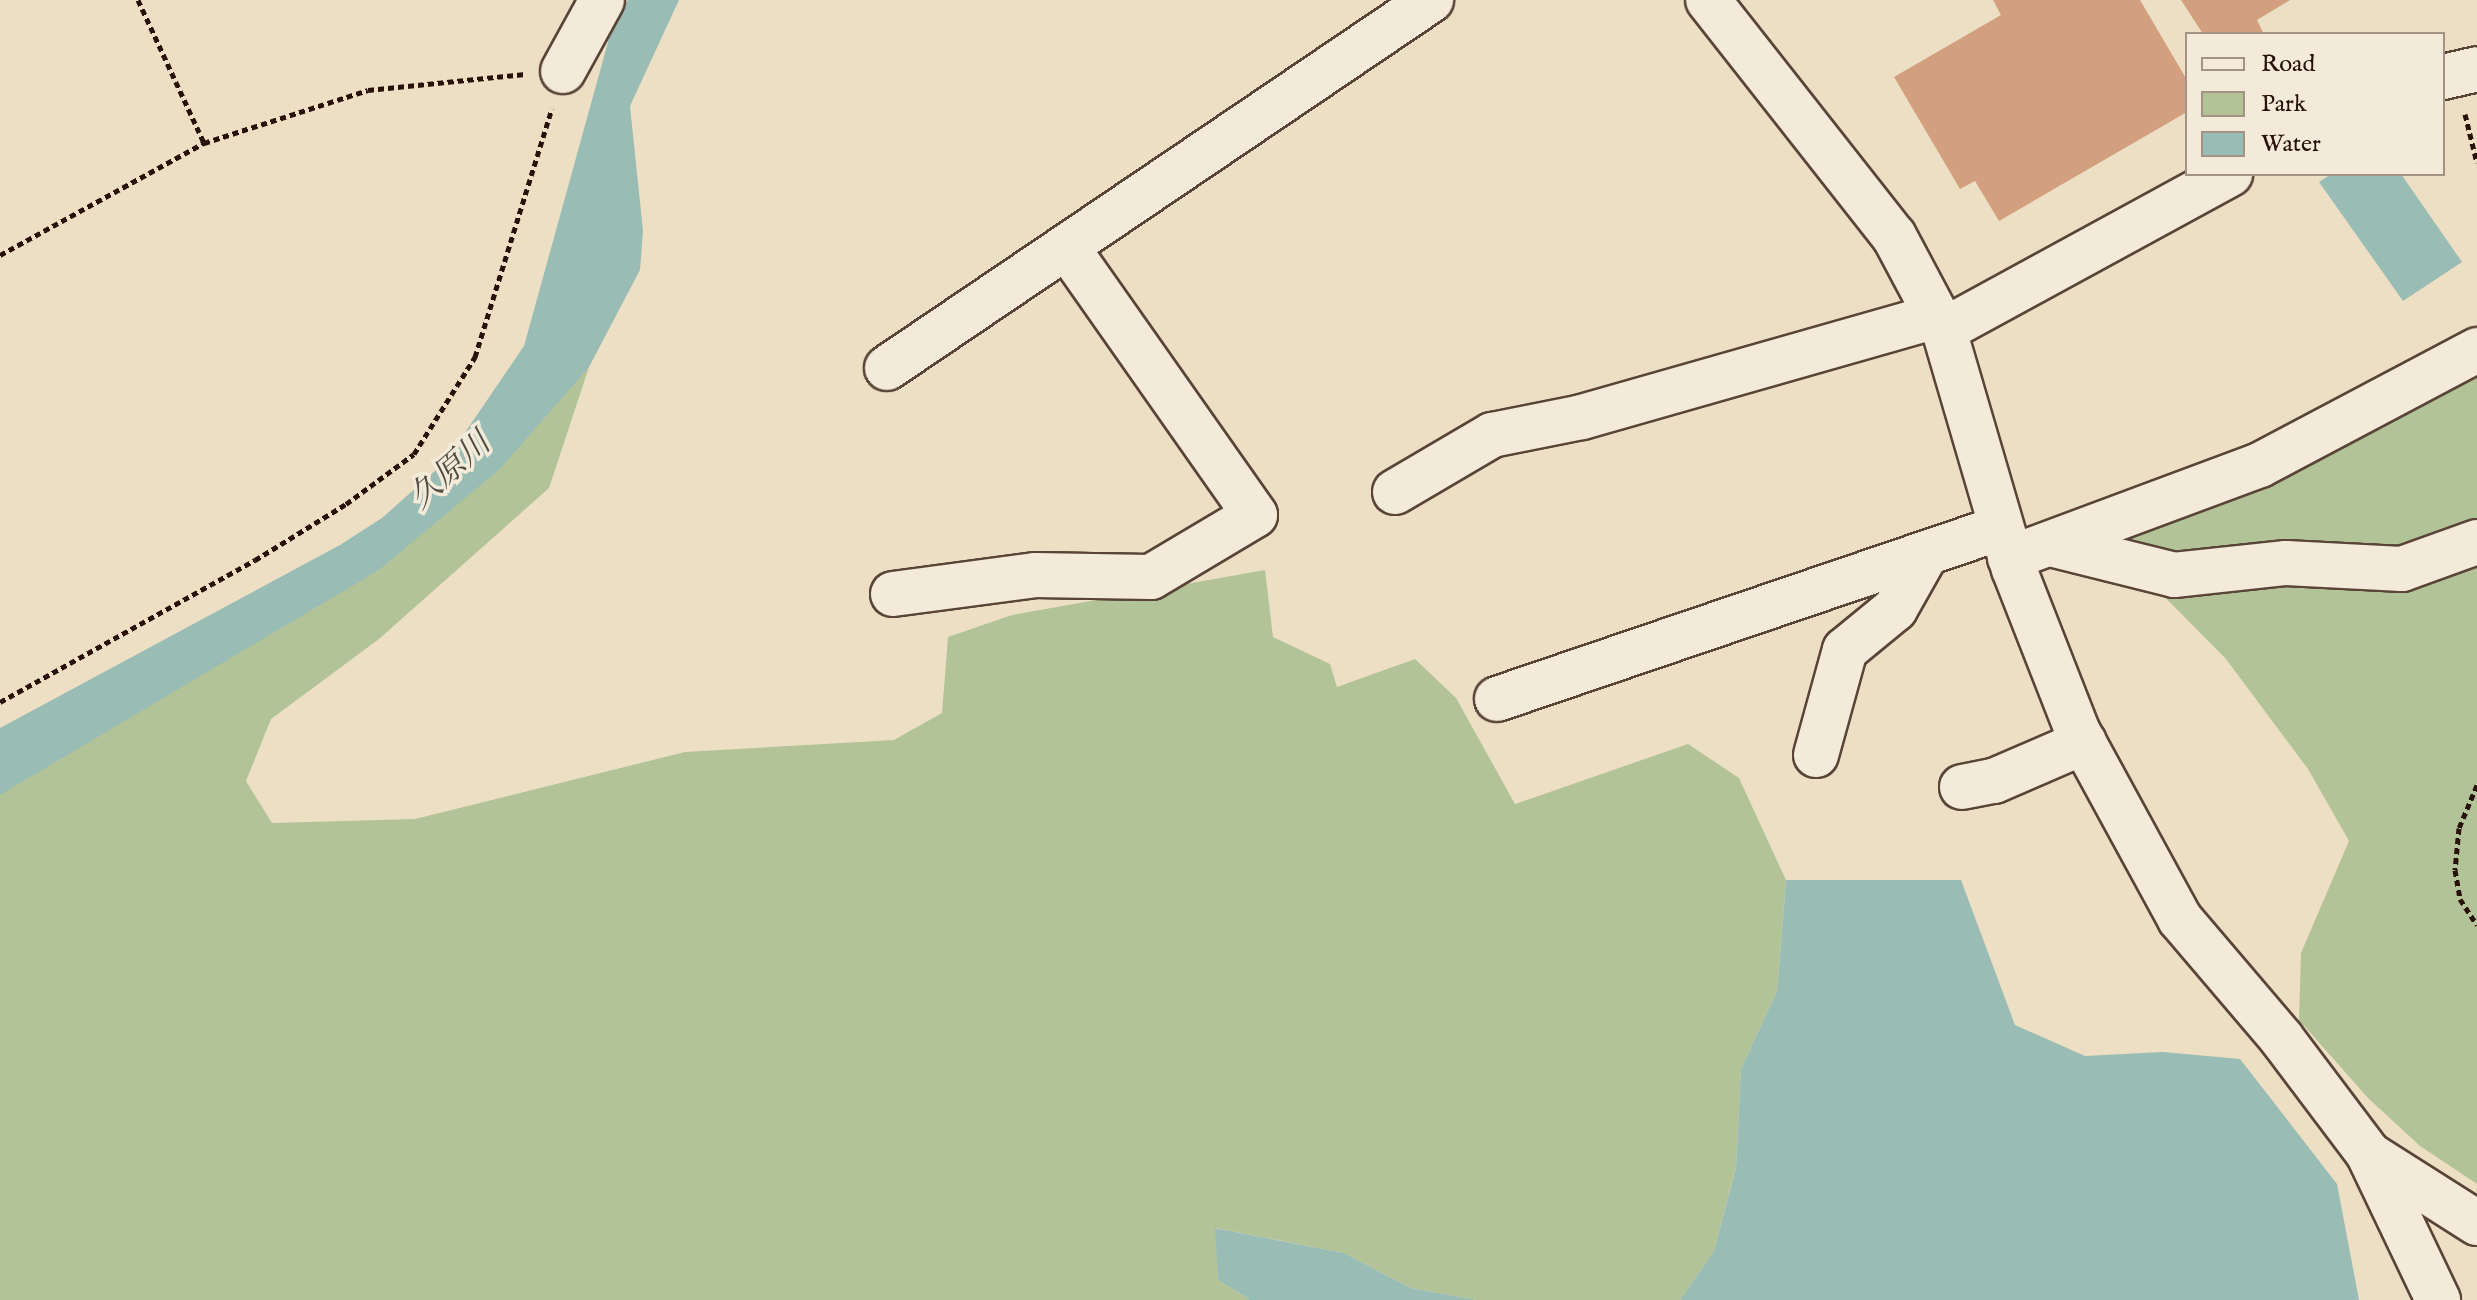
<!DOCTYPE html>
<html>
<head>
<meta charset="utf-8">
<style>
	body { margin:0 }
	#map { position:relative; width:2477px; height:1300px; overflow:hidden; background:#eddfc4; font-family:"IM FELL English","Noto Serif JP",serif }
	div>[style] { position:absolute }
	.green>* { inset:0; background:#b3c398 }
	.water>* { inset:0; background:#99bcb5 }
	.building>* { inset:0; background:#d29f7f }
	.path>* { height:5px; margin-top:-2.5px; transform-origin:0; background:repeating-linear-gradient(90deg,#281108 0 6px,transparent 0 10px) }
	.roads { filter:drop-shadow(2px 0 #594437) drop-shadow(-2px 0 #594437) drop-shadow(0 2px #594437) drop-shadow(0 -2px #594437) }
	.minor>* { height:44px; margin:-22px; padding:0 22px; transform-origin:22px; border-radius:22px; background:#f3ead9 }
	span { translate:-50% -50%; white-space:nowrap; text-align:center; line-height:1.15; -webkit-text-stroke:7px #f3ead9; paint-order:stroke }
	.water-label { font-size:32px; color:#504d45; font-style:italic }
	.legend { position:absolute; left:2185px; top:32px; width:260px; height:144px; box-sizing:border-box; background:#f3ead9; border:2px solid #a29385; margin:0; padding:10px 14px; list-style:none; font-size:24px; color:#281108 }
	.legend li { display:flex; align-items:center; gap:16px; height:40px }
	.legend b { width:40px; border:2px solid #a29385 }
</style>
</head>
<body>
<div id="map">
	<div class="green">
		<div style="clip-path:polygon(589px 367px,549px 488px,379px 639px,271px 719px,246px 781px,272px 823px,415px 819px,685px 752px,894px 740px,942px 713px,948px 637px,1012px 615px,1265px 570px,1273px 637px,1330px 664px,1337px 687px,1415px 659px,1456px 698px,1515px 804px,1688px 744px,1739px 778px,1786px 880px,1777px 991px,1741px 1069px,1736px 1166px,1714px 1251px,1680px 1300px,1477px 1300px,1411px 1288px,1344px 1253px,1216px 1228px,1218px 1280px,1250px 1300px,0 1300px,0 783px,379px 570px)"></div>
		<div style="clip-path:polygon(2477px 377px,2477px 1184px,2420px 1146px,2368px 1098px,2299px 1020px,2301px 953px,2349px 841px,2308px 769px,2226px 659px,2126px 558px,2136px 526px)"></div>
	</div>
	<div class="water">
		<div style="clip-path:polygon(628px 0,679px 0,630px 106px,643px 231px,640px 270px,589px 367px,500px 469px,379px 570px,0 795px,0 728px,340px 545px,382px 518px,445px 462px,524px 346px,613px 24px)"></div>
		<div style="clip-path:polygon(2331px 174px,2401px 174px,2462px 262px,2403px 301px,2319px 182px)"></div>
		<div style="clip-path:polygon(1786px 880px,1961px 880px,2015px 1025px,2085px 1056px,2163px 1052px,2240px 1059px,2337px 1184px,2359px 1300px,1680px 1300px,1714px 1251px,1736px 1167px,1741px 1069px,1777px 991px)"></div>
		<div style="clip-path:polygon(1215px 1228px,1344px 1253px,1411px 1288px,1477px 1300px,1250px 1300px,1218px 1280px)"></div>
	</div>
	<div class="building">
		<div style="clip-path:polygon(1993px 0,2140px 0,2187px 80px,2187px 112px,1999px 221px,1975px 181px,1960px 189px,1894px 77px,2001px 15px)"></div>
		<div style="clip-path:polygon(2181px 0,2290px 0,2257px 20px,2264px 34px,2203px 34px)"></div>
	</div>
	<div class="path">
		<div style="left:138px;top:0;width:157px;rotate:65.2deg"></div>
		<div style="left:2465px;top:114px;width:50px;rotate:76.2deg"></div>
		<div style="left:0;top:255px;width:233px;rotate:-28.8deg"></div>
		<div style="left:204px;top:143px;width:172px;rotate:-17.9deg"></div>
		<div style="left:368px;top:90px;width:158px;rotate:-5.8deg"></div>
		<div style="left:0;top:702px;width:292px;rotate:-29.1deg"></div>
		<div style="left:255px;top:560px;width:107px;rotate:-31.6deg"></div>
		<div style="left:346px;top:504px;width:84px;rotate:-36.3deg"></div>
		<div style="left:414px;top:454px;width:115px;rotate:-57.8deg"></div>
		<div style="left:475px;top:357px;width:260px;rotate:-72.8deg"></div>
		<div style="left:2477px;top:785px;width:47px;rotate:112.7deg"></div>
		<div style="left:2459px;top:828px;width:42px;rotate:95.4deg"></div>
		<div style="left:2455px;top:870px;width:29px;rotate:80deg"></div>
		<div style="left:2460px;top:899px;width:31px;rotate:57deg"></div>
	</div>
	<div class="roads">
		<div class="minor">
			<div style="left:1708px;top:0;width:300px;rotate:51.8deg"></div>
			<div style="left:1894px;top:236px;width:106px;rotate:62deg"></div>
			<div style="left:1944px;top:330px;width:249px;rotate:73.7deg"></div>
			<div style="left:2014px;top:569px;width:175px;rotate:68.6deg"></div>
			<div style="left:2078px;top:732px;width:213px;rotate:61.4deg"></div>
			<div style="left:2180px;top:919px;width:157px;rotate:49.6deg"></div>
			<div style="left:2282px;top:1039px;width:143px;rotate:53deg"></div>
			<div style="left:2368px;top:1153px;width:163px;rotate:64.5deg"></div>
			<div style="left:563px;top:71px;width:81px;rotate:-61.2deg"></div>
			<div style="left:2443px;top:77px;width:35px;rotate:-13deg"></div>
			<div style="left:1944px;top:330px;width:326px;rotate:-28.6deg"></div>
			<div style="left:887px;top:368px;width:657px;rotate:-34.08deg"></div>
			<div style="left:1395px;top:492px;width:113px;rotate:-30.4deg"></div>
			<div style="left:1492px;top:435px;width:92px;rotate:-11.3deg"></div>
			<div style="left:1582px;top:417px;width:369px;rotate:-15.9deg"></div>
			<div style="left:2050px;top:544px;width:128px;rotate:14deg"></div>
			<div style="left:2174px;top:575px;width:113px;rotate:-6.1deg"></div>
			<div style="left:2286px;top:563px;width:116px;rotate:3deg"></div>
			<div style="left:2402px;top:569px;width:80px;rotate:-19.8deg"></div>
			<div style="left:2010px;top:558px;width:267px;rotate:-20.4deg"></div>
			<div style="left:2260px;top:465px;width:246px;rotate:-27.9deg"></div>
			<div style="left:893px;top:594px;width:143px;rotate:-7.6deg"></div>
			<div style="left:1035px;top:575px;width:116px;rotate:1deg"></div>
			<div style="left:1151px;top:577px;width:121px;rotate:-30.8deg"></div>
			<div style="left:1255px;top:515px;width:325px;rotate:-125.1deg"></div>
			<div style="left:1497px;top:699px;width:531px;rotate:-18.78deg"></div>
			<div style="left:1816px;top:755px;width:109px;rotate:-74.6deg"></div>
			<div style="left:1845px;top:650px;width:65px;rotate:-39.4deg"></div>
			<div style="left:1895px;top:609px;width:63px;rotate:-60.6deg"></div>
			<div style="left:1962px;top:787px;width:33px;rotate:-11deg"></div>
			<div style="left:1994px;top:781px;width:98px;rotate:-23.4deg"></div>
			<div style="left:2370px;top:1155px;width:127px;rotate:32.4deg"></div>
		</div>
	</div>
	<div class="water-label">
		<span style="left:451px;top:472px;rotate:-42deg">久原川</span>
	</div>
	<ul class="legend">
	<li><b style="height:10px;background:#f3ead9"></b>Road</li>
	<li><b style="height:22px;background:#b3c398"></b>Park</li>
	<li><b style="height:22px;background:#99bcb5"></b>Water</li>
	</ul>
</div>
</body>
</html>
